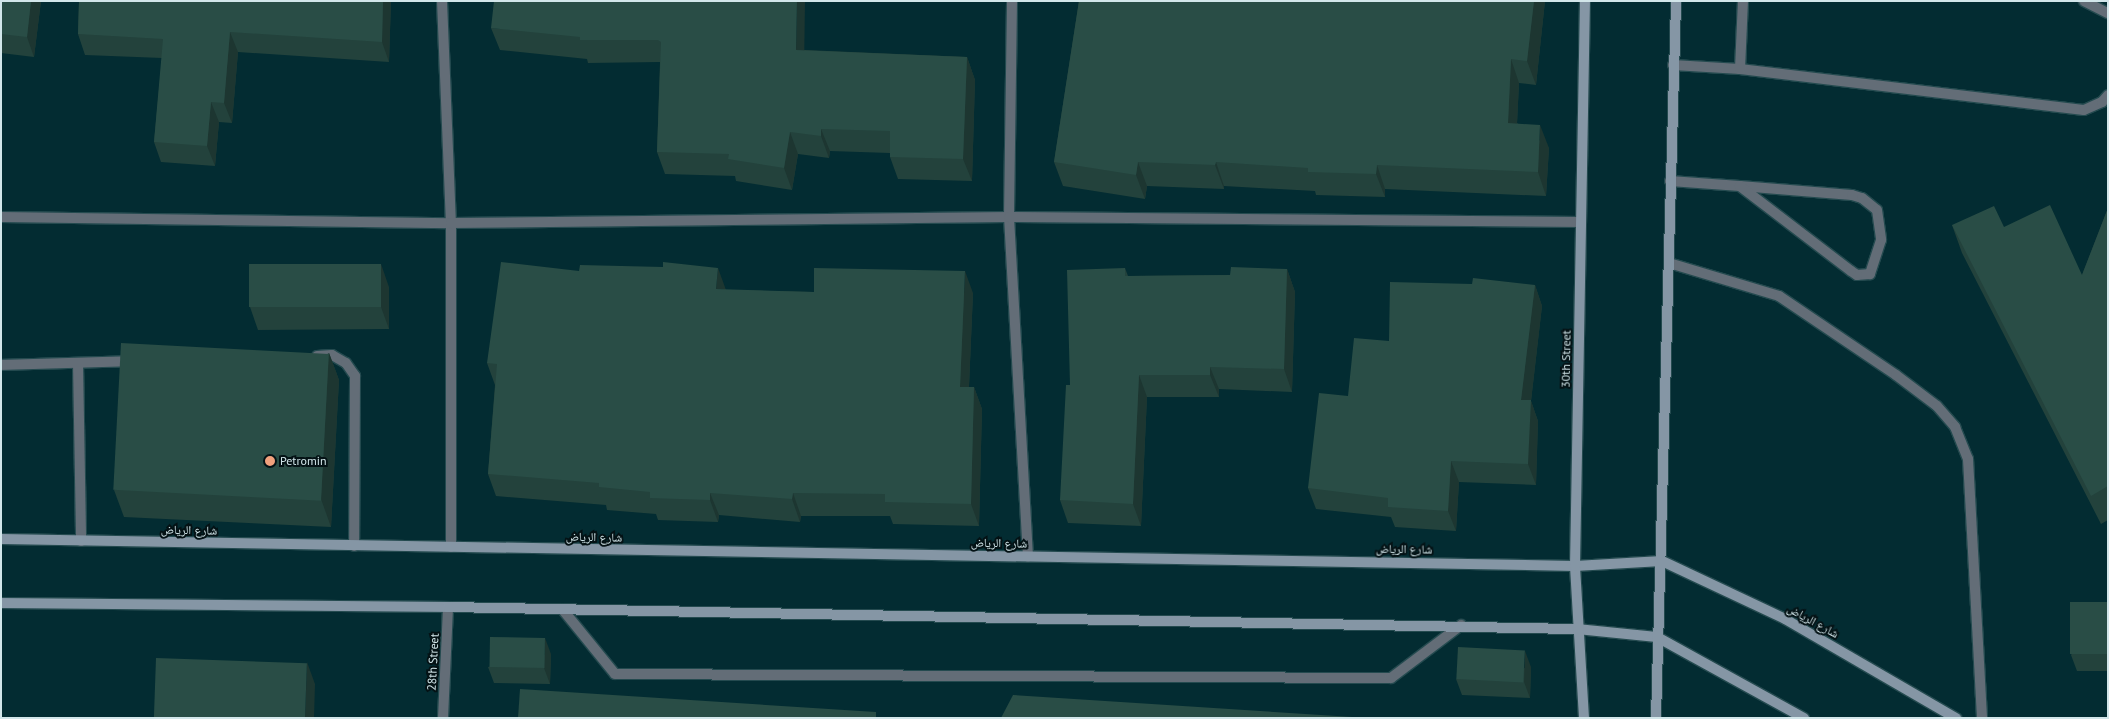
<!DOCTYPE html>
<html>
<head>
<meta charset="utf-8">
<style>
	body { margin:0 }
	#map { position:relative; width:2109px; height:719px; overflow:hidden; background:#032c32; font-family:"PT Sans","Noto Naskh Arabic",sans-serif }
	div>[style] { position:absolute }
	.roads { filter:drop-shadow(1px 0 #244a4f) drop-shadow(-1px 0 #244a4f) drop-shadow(0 1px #244a4f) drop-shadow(0 -1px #244a4f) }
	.lane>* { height:10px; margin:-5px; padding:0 5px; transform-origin:5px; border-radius:5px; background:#636d77 }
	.street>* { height:10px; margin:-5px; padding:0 5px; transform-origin:5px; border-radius:5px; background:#636d77 }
	.secondary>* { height:10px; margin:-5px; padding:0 5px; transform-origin:5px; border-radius:5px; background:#8596a5 }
	.wall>* { inset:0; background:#23423c }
	.shaded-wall>* { inset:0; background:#1d3631 }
	.building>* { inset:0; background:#294d46; transform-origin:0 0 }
	.dots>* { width:14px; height:14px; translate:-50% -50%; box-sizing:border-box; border:2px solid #041215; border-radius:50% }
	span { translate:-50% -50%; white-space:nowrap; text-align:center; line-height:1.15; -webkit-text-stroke:4px #041215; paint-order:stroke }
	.street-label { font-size:12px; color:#d2e6ea }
	.poi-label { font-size:12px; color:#d2e6ea }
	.left { translate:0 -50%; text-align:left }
	.frame { position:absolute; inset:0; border:2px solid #d2e6ea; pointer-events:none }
</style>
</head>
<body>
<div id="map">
	<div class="roads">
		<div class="lane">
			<div style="left:2084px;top:1px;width:27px;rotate:27deg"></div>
			<div style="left:1673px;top:65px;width:67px;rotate:3.4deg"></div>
			<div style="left:1740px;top:69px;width:346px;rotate:6.8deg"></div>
			<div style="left:2084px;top:110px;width:20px;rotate:-24deg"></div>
			<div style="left:2102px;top:102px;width:9px;rotate:-49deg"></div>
			<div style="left:1740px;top:69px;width:68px;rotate:-87.5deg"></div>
			<div style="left:1670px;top:181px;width:70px;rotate:4.1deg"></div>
			<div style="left:1740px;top:186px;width:112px;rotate:4.6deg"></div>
			<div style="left:1852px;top:195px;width:10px;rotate:17deg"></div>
			<div style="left:1862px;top:198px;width:19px;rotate:39deg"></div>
			<div style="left:1877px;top:210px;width:30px;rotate:82deg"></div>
			<div style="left:1881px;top:240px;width:36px;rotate:108deg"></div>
			<div style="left:1870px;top:274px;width:13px;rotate:176deg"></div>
			<div style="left:1857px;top:275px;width:7px;rotate:-146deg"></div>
			<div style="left:1851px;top:271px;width:140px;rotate:-142.6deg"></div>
			<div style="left:1669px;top:263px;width:115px;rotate:16.7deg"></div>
			<div style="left:1779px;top:296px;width:141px;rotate:34deg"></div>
			<div style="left:1896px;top:375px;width:51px;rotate:37.1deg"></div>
			<div style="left:1937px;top:406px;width:28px;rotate:49deg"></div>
			<div style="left:1955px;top:427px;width:35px;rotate:68deg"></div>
			<div style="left:1968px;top:459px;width:259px;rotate:86.9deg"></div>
			<div style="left:317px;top:356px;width:15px;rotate:-4deg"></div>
			<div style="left:332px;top:355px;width:16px;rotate:30deg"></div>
			<div style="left:346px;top:363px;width:16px;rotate:55deg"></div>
			<div style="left:355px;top:376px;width:170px;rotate:90.3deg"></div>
			<div style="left:78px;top:363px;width:178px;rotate:89deg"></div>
			<div style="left:1px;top:365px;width:131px;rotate:-1.7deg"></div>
		</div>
		<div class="street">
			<div style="left:442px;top:1px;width:222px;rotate:87.7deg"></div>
			<div style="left:451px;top:223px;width:324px;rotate:90deg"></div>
			<div style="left:1012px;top:1px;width:216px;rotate:90.8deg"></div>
			<div style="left:1009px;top:217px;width:340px;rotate:86.8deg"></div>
			<div style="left:1px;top:217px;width:450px;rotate:0.8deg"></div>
			<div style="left:451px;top:223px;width:558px;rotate:-0.62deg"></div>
			<div style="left:1009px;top:217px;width:572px;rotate:0.5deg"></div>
			<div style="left:563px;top:610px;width:82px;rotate:50.9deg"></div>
			<div style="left:615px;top:674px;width:776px;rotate:0.3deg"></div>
			<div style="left:1391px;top:678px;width:88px;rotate:-37.1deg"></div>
			<div style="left:443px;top:718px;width:111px;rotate:-87.4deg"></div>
		</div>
		<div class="secondary">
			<div style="left:1px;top:539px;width:1574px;rotate:0.98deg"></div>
			<div style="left:1575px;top:566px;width:87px;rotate:-3.3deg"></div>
			<div style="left:1662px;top:561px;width:136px;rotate:25.2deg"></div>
			<div style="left:1785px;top:619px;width:198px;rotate:30.1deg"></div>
			<div style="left:1px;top:603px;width:447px;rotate:0.5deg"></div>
			<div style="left:448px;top:607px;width:1129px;rotate:1.12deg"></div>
			<div style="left:1577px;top:629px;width:80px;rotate:5.7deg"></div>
			<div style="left:1657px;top:637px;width:168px;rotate:28.9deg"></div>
			<div style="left:1584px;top:718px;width:152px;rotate:-93.4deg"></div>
			<div style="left:1575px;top:566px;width:565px;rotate:-88.99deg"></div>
			<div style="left:1656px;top:718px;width:717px;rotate:-88.4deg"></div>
		</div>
	</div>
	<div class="wall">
		<div style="clip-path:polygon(1px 1px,41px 1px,34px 57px,1px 53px)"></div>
		<div style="clip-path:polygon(79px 1px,391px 1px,389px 62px,238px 52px,232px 123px,219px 122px,215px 166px,161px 162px,154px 142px,162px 58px,85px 55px,78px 34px)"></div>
		<div style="clip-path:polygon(1079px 1px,1545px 1px,1536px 85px,1519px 83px,1517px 123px,1549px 148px,1546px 196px,1385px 189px,1385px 197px,1316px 195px,1315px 191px,1224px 186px,1224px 189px,1147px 186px,1145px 199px,1063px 186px,1054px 162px)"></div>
		<div style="clip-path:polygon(491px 28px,805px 50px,967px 57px,975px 80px,972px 181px,898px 179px,890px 157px,890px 153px,830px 151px,829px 158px,798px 154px,792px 190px,736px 181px,735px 176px,665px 174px,657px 152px,660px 62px,588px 63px,587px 59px,500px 50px)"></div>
		<div style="clip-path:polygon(2108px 208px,2108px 520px,2101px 524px,1962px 253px,1952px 225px,2004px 227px,2082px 275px)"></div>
		<div style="clip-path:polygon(1125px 268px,1128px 276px,1230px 275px,1287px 269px,1295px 292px,1292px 392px,1219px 389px,1219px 397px,1147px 397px,1141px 526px,1068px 523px,1060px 500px)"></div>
		<div style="clip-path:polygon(1535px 285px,1542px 306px,1531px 401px,1538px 421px,1536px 485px,1459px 482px,1456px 531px,1395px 527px,1391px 517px,1316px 509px,1308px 488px,1348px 396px,1389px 341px)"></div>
		<div style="clip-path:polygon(389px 287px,389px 329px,258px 330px,250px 307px)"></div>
		<div style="clip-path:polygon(726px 290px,814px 292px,973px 293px,969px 387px,974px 387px,982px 409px,979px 526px,893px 524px,890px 516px,801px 516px,800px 522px,719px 515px,718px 522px,658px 520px,656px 514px,607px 510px,606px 505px,496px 496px,488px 474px,495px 385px,487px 363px)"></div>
		<div style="clip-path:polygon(329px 353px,339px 380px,331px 527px,124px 517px,114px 490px)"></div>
		<div style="clip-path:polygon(2108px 602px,2108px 671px,2077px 671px,2071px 655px)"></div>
		<div style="clip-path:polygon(551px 654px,550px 684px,494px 683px,488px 667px)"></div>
		<div style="clip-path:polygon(1531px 667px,1530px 698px,1462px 695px,1456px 679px)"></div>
	</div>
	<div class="shaded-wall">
		<div style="clip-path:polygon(31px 1px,41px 1px,34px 57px,27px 37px)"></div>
		<div style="clip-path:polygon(383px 1px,391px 1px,389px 62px,382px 42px)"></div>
		<div style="clip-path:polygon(797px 1px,805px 1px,804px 72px,796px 50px)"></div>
		<div style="clip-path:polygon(1534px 1px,1545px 1px,1536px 85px,1527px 61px)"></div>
		<div style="clip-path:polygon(230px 32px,238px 52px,232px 123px,224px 103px)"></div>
		<div style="clip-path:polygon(967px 57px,975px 80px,972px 181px,963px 159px)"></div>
		<div style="clip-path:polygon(1511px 59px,1519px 83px,1516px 146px,1508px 123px)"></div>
		<div style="clip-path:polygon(211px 102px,219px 122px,215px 166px,207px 146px)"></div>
		<div style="clip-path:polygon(1540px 125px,1549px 148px,1546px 196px,1538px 172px)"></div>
		<div style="clip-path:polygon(821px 129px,830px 151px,829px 158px,821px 136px)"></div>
		<div style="clip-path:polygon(790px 132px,798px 154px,792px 190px,784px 168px)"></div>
		<div style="clip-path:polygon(1138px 162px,1147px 186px,1145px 199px,1136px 175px)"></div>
		<div style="clip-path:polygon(1216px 162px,1224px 186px,1224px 189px,1215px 165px)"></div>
		<div style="clip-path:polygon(1377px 165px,1385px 189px,1385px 197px,1376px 174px)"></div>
		<div style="clip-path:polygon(381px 264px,389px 287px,389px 329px,381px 307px)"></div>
		<div style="clip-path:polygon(718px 268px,726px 290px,716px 289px)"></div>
		<div style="clip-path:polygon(1287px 269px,1295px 292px,1292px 392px,1284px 369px)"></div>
		<div style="clip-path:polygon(965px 271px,973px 293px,968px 409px,960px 387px)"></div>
		<div style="clip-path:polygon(1535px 285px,1542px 306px,1531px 401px,1538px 421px,1536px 485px,1528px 464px,1521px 400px)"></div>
		<div style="clip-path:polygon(329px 353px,339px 380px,331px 527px,321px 499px)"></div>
		<div style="clip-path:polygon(1210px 367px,1219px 389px,1219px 397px,1210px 375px)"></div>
		<div style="clip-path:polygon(1139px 375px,1147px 397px,1141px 526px,1133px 504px)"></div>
		<div style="clip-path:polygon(974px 387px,982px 409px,979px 526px,971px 504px)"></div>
		<div style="clip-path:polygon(1451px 461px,1459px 482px,1456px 531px,1448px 511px)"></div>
		<div style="clip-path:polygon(710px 493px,719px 515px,718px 522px,710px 500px)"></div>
		<div style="clip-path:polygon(793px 493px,801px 516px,800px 522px,792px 499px)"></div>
		<div style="clip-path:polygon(545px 638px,551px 654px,550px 684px,544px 668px)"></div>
		<div style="clip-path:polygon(1525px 651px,1531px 667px,1530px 698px,1524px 682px)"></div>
		<div style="clip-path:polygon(307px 662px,315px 684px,314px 718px,305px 718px)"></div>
	</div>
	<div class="building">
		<div style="clip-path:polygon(1px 1px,31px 1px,27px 37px,1px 34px)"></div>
		<div style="clip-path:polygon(79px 1px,383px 1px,382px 42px,230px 32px,224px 103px,211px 102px,207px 146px,154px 142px,163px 39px,78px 34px)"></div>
		<div style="clip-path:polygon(494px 1px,797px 1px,796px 50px,967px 57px,963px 159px,890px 157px,890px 131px,821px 129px,821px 136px,790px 132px,784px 168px,728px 159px,729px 154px,657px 152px,661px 42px,658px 40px,580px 40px,580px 37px,491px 28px)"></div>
		<div style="clip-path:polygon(1079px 1px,1534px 1px,1527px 61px,1511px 59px,1508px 123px,1540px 125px,1538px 172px,1377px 165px,1376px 174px,1308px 172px,1308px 168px,1216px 162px,1215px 165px,1138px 162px,1136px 175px,1054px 162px)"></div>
		<div style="clip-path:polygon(2050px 205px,2082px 275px,2108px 208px,2108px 486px,2091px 496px,1952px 225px,1994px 206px,2004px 227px)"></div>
		<div style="clip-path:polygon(501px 262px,579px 271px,580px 265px,663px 267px,663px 262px,718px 268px,716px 289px,814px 292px,814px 268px,965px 271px,960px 387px,974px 387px,971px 504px,885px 502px,885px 494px,793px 493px,792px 499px,710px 493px,710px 500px,650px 498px,650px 492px,599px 487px,599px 483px,488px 474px,497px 364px,487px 363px)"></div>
		<div style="left:249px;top:264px;width:132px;height:43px"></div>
		<div style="clip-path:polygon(1231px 267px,1287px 269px,1284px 369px,1210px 367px,1210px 375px,1139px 375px,1133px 504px,1060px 500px,1066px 385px,1070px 385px,1067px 270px,1125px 268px,1125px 276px,1230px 275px)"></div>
		<div style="clip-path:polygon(1473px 278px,1535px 285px,1521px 400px,1531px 400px,1528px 464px,1451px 461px,1448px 511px,1388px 507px,1388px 498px,1308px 488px,1319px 393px,1348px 396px,1354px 338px,1389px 341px,1390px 282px,1472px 284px)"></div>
		<div style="left:121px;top:343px;width:208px;height:147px;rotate:3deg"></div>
		<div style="left:2108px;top:602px;width:52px;height:38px;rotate:90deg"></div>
		<div style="left:490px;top:637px;width:55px;height:30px;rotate:1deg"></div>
		<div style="left:1458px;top:647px;width:67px;height:32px;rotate:3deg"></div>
		<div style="left:156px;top:658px;width:151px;height:60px;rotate:2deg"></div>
		<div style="clip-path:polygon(520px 689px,876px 712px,876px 718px,518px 718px)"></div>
		<div style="clip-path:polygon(1013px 695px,1368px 718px,1001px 718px)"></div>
	</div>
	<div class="dots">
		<div style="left:270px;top:461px;background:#f1a17d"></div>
	</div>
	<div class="street-label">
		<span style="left:1566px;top:359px;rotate:-89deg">30th Street</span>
		<span style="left:189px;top:530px;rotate:1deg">شارع الرياض</span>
		<span style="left:594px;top:537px;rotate:1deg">شارع الرياض</span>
		<span style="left:999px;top:543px;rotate:1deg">شارع الرياض</span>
		<span style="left:1404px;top:549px;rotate:1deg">شارع الرياض</span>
		<span style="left:1813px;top:621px;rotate:29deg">شارع الرياض</span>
		<span style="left:433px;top:662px;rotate:-87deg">28th Street</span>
	</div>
	<div class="poi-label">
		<span class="left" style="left:280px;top:461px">Petromin</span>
	</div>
	<div class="frame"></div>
</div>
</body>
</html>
